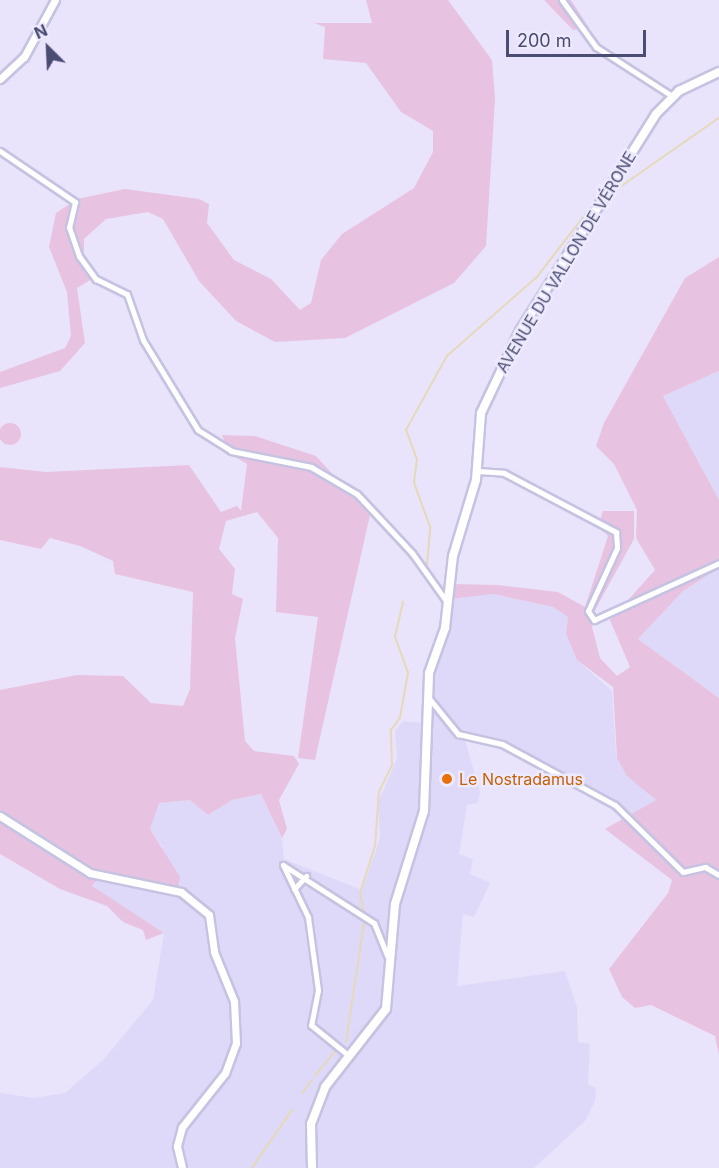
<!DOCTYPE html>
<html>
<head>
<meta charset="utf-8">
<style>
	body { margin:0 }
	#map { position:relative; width:719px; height:1168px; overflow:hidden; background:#e9e4fb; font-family:Inter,sans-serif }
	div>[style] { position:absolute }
	.residential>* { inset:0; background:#ded9f8 }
	.green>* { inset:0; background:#e8c3e1 }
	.round { border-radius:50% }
	.stream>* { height:1.5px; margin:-0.75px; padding:0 0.75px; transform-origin:0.75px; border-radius:0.75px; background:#e4d9b9 }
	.roads { filter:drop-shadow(2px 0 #c5c3e1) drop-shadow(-2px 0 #c5c3e1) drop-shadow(0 2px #c5c3e1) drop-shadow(0 -2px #c5c3e1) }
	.minor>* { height:5px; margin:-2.5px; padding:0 2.5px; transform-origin:2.5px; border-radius:2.5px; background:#fff }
	.tertiary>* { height:7px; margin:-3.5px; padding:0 3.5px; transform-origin:3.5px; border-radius:3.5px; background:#fff }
	.secondary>* { height:8px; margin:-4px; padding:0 4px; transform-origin:4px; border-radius:4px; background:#fff }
	.dots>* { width:16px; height:16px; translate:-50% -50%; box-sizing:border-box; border:3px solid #eeeafe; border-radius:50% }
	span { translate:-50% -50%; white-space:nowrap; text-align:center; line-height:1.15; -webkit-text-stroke:5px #eeeafe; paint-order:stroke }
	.street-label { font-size:16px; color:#4b4c73 }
	.food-label { font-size:16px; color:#c56008 }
	.left { translate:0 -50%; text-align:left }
	.north { position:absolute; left:18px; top:18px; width:60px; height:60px; -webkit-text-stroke:4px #eeeafe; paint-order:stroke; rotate:336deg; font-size:16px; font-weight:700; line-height:24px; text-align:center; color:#4b4c73 }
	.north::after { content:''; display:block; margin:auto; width:21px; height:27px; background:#4b4c73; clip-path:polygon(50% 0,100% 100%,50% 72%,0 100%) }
	.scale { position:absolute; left:506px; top:30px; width:140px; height:27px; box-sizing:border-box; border:3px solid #4b4c73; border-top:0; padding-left:8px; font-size:18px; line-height:21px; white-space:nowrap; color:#4b4c73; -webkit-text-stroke:4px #eeeafe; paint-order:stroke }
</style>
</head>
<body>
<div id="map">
	<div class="residential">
		<div style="clip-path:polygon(719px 371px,719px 500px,663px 396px)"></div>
		<div style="clip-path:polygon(719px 568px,719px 698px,638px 639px,683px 591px)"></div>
		<div style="clip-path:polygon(493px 594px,553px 607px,568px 617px,566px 634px,577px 660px,612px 691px,616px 755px,630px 778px,656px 800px,640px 814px,623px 814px,501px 749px,465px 740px,480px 792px,478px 803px,467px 805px,459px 854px,473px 859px,470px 874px,490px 883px,474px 917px,463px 914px,457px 986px,565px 971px,577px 1007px,578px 1042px,590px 1044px,588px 1084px,596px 1088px,595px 1101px,585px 1121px,534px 1168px,0 1168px,0 1093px,34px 1098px,65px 1093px,104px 1059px,153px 1000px,164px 933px,92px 887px,97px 880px,128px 883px,163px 848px,150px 829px,158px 803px,190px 800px,208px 815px,232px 800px,261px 794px,282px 838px,284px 859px,362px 890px,380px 838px,378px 803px,397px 758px,395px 731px,403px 721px,432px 724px,434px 677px,451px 599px)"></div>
	</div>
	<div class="green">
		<div style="clip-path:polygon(366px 0,448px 0,492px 60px,495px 99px,486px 246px,454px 283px,345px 338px,275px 342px,236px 321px,199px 281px,163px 219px,148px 212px,106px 219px,84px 239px,84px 255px,97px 276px,77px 288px,85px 343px,60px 371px,0 388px,0 372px,65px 348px,71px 336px,67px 292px,49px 247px,56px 213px,77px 199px,125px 189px,199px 199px,209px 204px,207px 223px,234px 260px,271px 279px,300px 310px,311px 303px,321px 260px,342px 234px,414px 188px,433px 152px,433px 131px,401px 112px,366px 63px,323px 59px,325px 27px,314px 23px,372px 23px)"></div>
		<div style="clip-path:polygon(544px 0,571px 0,589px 28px,573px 30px)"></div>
		<div style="clip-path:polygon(719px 257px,719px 371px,663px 396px,719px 500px,719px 568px,683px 591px,638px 639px,719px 698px,719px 1055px,715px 1036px,651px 1005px,635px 1008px,622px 997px,609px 969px,668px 893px,672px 880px,605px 829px,656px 800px,627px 776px,617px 758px,613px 687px,577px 660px,566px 634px,568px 617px,553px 607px,493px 594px,451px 599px,453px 584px,497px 585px,558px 592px,585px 607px,608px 536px,598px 526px,603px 511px,634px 511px,634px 539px,590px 619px,600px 658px,617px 676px,630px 667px,610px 620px,655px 570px,636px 538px,637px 510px,614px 464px,596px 446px,604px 423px,685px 278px)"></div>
		<div class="round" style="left:-1px;top:423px;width:22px;height:22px"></div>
		<div style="clip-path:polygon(222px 435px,255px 436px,316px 456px,370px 515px,315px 760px,298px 758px,318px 617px,276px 612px,278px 538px,257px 512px,226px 521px,219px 549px,235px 569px,232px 594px,243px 599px,235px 638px,245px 741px,254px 751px,294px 756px,299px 764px,279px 800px,287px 829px,282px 838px,261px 794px,232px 800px,208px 815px,190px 800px,159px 803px,150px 829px,180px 877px,178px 888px,97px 880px,92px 886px,164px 933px,146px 940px,143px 930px,123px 922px,107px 906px,60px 889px,0 854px,0 690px,77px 675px,123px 676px,151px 703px,183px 706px,190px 689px,193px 592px,115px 574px,113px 561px,80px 546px,50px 538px,41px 549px,0 540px,0 467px,46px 472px,189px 465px,221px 512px,237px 506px,241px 511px,247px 464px,229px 453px)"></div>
	</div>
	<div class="stream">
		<div style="left:610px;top:194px;width:133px;rotate:-34.9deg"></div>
		<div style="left:427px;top:565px;width:38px;rotate:-85deg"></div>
		<div style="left:430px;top:527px;width:47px;rotate:-110deg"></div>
		<div style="left:414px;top:483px;width:23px;rotate:-83deg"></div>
		<div style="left:417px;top:460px;width:32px;rotate:-110deg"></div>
		<div style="left:406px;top:430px;width:85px;rotate:-61deg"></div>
		<div style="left:447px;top:356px;width:120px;rotate:-41.3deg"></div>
		<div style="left:537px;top:277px;width:105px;rotate:-52.4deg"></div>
		<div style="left:364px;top:914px;width:21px;rotate:-101deg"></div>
		<div style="left:360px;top:893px;width:49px;rotate:-72.3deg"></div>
		<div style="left:375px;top:846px;width:54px;rotate:-85.8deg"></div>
		<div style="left:379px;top:792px;width:30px;rotate:-64deg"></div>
		<div style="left:392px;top:765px;width:35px;rotate:-92deg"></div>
		<div style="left:391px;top:730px;width:15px;rotate:-53deg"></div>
		<div style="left:400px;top:718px;width:46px;rotate:-79.9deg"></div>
		<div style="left:408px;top:673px;width:38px;rotate:-110deg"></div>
		<div style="left:395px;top:637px;width:36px;rotate:-77deg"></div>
		<div style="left:346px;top:1042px;width:120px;rotate:-81.4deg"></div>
		<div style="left:315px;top:1076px;width:33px;rotate:-51deg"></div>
		<div style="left:302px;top:1093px;width:16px;rotate:-52deg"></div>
		<div style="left:252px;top:1168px;width:70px;rotate:-55.4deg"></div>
	</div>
	<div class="roads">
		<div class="minor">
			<div style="left:562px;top:0;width:58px;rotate:54.1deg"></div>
			<div style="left:596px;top:47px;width:90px;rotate:32.8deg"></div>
			<div style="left:0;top:151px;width:91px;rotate:34.2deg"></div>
			<div style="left:75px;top:202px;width:26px;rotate:103deg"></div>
			<div style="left:69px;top:227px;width:31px;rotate:71deg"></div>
			<div style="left:79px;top:256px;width:29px;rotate:54deg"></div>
			<div style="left:96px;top:279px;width:34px;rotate:26deg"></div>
			<div style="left:127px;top:294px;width:49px;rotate:70.8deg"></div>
			<div style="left:143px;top:340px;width:105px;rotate:58.6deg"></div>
			<div style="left:198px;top:430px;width:39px;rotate:32deg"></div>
			<div style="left:231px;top:451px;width:82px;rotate:11.3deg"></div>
			<div style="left:311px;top:467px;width:53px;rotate:30.4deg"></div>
			<div style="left:357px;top:494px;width:81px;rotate:47deg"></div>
			<div style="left:412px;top:553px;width:60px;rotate:54.5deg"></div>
			<div style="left:478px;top:471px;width:26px;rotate:4deg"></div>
			<div style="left:504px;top:473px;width:127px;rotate:27.8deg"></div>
			<div style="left:616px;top:532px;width:16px;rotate:86deg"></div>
			<div style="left:617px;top:548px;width:69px;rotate:114.7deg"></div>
			<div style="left:588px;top:611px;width:11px;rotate:56deg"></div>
			<div style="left:594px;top:620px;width:137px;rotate:-24.5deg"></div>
			<div style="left:428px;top:697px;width:48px;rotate:51deg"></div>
			<div style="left:458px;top:734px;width:45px;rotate:12.8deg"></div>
			<div style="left:502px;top:744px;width:128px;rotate:28.4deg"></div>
			<div style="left:615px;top:805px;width:95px;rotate:44.6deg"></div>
			<div style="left:683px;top:872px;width:23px;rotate:-13deg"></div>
			<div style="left:705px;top:867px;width:16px;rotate:30deg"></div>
			<div style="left:283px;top:865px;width:58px;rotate:64.3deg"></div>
			<div style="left:308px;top:917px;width:74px;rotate:82.2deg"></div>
			<div style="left:318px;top:990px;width:36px;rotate:101deg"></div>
			<div style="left:311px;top:1025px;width:48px;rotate:39deg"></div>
			<div style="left:283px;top:865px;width:108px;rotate:32.5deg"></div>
			<div style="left:374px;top:923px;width:35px;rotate:68deg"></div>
			<div style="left:294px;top:889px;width:18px;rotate:-47deg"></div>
		</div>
		<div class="tertiary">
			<div style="left:0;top:79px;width:33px;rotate:-43deg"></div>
			<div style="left:24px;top:57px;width:65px;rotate:-61.5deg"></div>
			<div style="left:0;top:816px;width:107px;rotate:32.3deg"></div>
			<div style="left:90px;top:873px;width:93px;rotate:11.8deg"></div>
			<div style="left:181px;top:892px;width:36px;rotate:39deg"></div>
			<div style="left:209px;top:915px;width:37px;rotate:82deg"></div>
			<div style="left:214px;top:952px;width:53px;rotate:67.8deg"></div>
			<div style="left:234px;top:1001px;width:42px;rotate:87.3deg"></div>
			<div style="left:236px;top:1043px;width:32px;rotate:110deg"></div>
			<div style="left:225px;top:1073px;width:69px;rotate:128.5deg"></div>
			<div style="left:182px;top:1127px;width:20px;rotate:105deg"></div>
			<div style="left:177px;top:1146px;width:23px;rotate:77deg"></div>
		</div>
		<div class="secondary">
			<div style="left:312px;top:1168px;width:44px;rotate:-91.3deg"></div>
			<div style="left:311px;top:1124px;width:40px;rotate:-69deg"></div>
			<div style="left:325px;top:1087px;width:99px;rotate:-52deg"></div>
			<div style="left:386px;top:1009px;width:105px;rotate:-85.1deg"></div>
			<div style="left:395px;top:904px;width:97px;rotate:-72.7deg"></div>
			<div style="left:424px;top:811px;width:138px;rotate:-87.9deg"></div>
			<div style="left:429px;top:673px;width:48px;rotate:-70.4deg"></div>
			<div style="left:445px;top:628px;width:72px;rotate:-83.7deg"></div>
			<div style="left:453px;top:556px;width:79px;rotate:-73.2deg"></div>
			<div style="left:476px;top:480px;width:67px;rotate:-85.7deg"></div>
			<div style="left:481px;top:413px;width:91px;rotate:-64.6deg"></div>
			<div style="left:520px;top:331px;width:256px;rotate:-57.9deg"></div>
			<div style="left:656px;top:114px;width:33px;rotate:-45deg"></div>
			<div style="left:679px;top:91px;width:44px;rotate:-25.4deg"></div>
		</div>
	</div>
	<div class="dots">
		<div style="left:447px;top:779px;background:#e8710a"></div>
	</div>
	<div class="street-label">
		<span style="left:566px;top:262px;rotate:-59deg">AVENUE DU VALLON DE VÉRONE</span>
	</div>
	<div class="food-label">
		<span class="left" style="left:459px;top:779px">Le Nostradamus</span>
	</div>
	<div class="north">N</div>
	<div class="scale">200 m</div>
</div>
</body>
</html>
